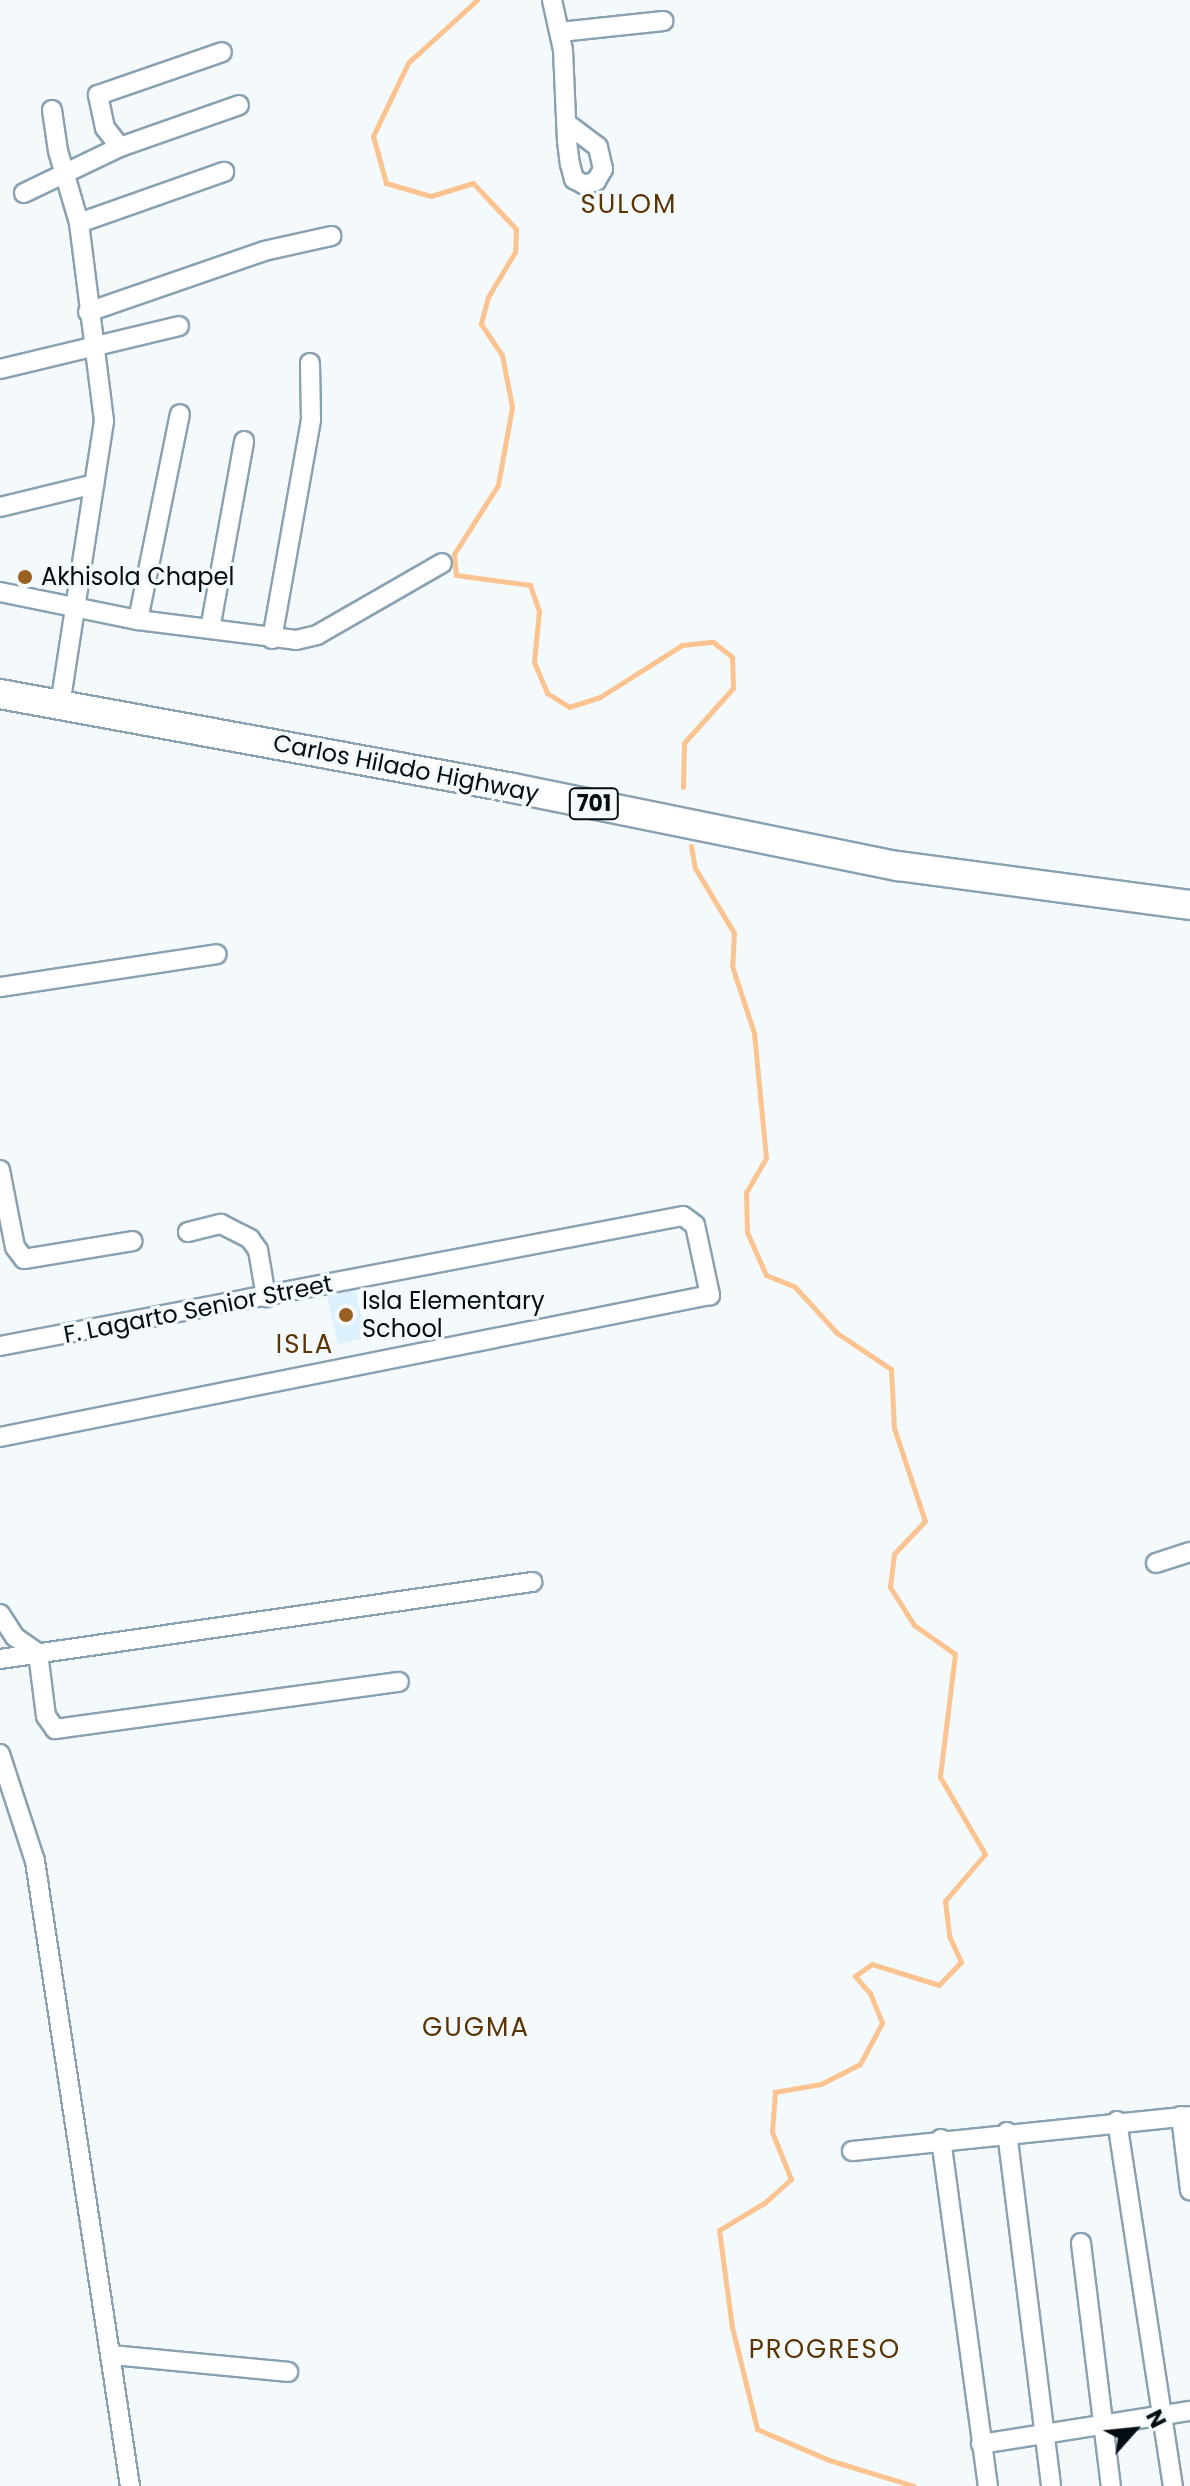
<!DOCTYPE html>
<html>
<head>
<meta charset="utf-8">
<style>
	body { margin:0 }
	#map { position:relative; width:1190px; height:2486px; overflow:hidden; background:#f4f9fc; font-family:Poppins,sans-serif }
	div>[style] { position:absolute }
	.built>* { inset:0; background:#ddf1fd; transform-origin:0 0 }
	.stream>* { height:5px; margin:-2.5px; padding:0 2.5px; transform-origin:2.5px; border-radius:2.5px; background:#fbc38f }
	.roads { filter:drop-shadow(2px 0 #89a1b0) drop-shadow(-2px 0 #89a1b0) drop-shadow(0 2px #89a1b0) drop-shadow(0 -2px #89a1b0) }
	.minor>* { height:18px; margin:-9px; padding:0 9px; transform-origin:9px; border-radius:9px; background:#fff }
	.primary>* { height:28px; margin:-14px; padding:0 14px; transform-origin:14px; border-radius:14px; background:#fff }
	.dots>* { width:22px; height:22px; translate:-50% -50%; box-sizing:border-box; border:4px solid #f4f9fc; border-radius:50% }
	span { translate:-50% -50%; white-space:nowrap; text-align:center; line-height:1.15; -webkit-text-stroke:7px #f4f9fc; paint-order:stroke }
	.shield-label span { padding:2px 6px; background:#f4f9fc; border:2px solid; border-radius:6px; -webkit-text-stroke-width:0 }
	.shield-label { font-size:22px; color:#050d12; font-weight:700 }
	.poi-label { font-size:24px; color:#050d12 }
	.left { translate:0 -50%; text-align:left }
	.street-label { font-size:24px; color:#050d12 }
	.neighbourhood-label { font-size:26px; color:#5b3404; letter-spacing:2px }
	.north { position:absolute; left:1094px; top:2390px; width:80px; height:80px; -webkit-text-stroke:6px #f4f9fc; paint-order:stroke; rotate:63deg; font-size:22px; font-weight:700; line-height:32px; text-align:center; color:#050d12 }
	.north::after { content:''; display:block; margin:auto; width:28px; height:36px; background:#050d12; clip-path:polygon(50% 0,100% 100%,50% 72%,0 100%) }
</style>
</head>
<body>
<div id="map">
	<div class="built">
		<div style="left:354px;top:1285px;width:54px;height:29px;rotate:77deg"></div>
	</div>
	<div class="stream">
		<div style="left:477px;top:0;width:93px;rotate:137.6deg"></div>
		<div style="left:408px;top:63px;width:81px;rotate:115.6deg"></div>
		<div style="left:373px;top:136px;width:49px;rotate:74.5deg"></div>
		<div style="left:386px;top:183px;width:47px;rotate:16.1deg"></div>
		<div style="left:431px;top:196px;width:44px;rotate:-17.2deg"></div>
		<div style="left:473px;top:183px;width:63px;rotate:46.9deg"></div>
		<div style="left:516px;top:229px;width:23px;rotate:92deg"></div>
		<div style="left:515px;top:252px;width:52px;rotate:121deg"></div>
		<div style="left:488px;top:297px;width:28px;rotate:105deg"></div>
		<div style="left:481px;top:324px;width:37px;rotate:56deg"></div>
		<div style="left:502px;top:355px;width:53px;rotate:79.1deg"></div>
		<div style="left:512px;top:407px;width:79px;rotate:100.2deg"></div>
		<div style="left:498px;top:485px;width:82px;rotate:122.5deg"></div>
		<div style="left:454px;top:554px;width:21px;rotate:85deg"></div>
		<div style="left:456px;top:575px;width:75px;rotate:7.7deg"></div>
		<div style="left:530px;top:585px;width:28px;rotate:71deg"></div>
		<div style="left:539px;top:611px;width:51px;rotate:95.6deg"></div>
		<div style="left:534px;top:662px;width:34px;rotate:67deg"></div>
		<div style="left:547px;top:693px;width:26px;rotate:32deg"></div>
		<div style="left:569px;top:707px;width:33px;rotate:-18deg"></div>
		<div style="left:600px;top:697px;width:97px;rotate:-32.4deg"></div>
		<div style="left:682px;top:645px;width:31px;rotate:-6deg"></div>
		<div style="left:713px;top:642px;width:24px;rotate:38deg"></div>
		<div style="left:732px;top:657px;width:31px;rotate:88deg"></div>
		<div style="left:733px;top:688px;width:74px;rotate:131.7deg"></div>
		<div style="left:684px;top:743px;width:44px;rotate:91.3deg"></div>
		<div style="left:691px;top:846px;width:22px;rotate:80deg"></div>
		<div style="left:695px;top:868px;width:76px;rotate:59deg"></div>
		<div style="left:734px;top:933px;width:33px;rotate:93deg"></div>
		<div style="left:732px;top:966px;width:71px;rotate:71.8deg"></div>
		<div style="left:754px;top:1033px;width:126px;rotate:84.5deg"></div>
		<div style="left:766px;top:1158px;width:39px;rotate:120deg"></div>
		<div style="left:746px;top:1192px;width:40px;rotate:88.6deg"></div>
		<div style="left:747px;top:1232px;width:47px;rotate:66.2deg"></div>
		<div style="left:766px;top:1275px;width:31px;rotate:22deg"></div>
		<div style="left:795px;top:1287px;width:62px;rotate:47.6deg"></div>
		<div style="left:837px;top:1333px;width:65px;rotate:33.7deg"></div>
		<div style="left:891px;top:1369px;width:59px;rotate:87.1deg"></div>
		<div style="left:894px;top:1428px;width:98px;rotate:71.6deg"></div>
		<div style="left:925px;top:1521px;width:45px;rotate:133.2deg"></div>
		<div style="left:894px;top:1554px;width:33px;rotate:97deg"></div>
		<div style="left:890px;top:1587px;width:45px;rotate:57.7deg"></div>
		<div style="left:914px;top:1625px;width:50px;rotate:35.3deg"></div>
		<div style="left:955px;top:1654px;width:124px;rotate:97deg"></div>
		<div style="left:940px;top:1777px;width:89px;rotate:59.7deg"></div>
		<div style="left:985px;top:1854px;width:62px;rotate:130.4deg"></div>
		<div style="left:945px;top:1901px;width:35px;rotate:83deg"></div>
		<div style="left:949px;top:1936px;width:29px;rotate:65deg"></div>
		<div style="left:961px;top:1962px;width:32px;rotate:134deg"></div>
		<div style="left:939px;top:1985px;width:70px;rotate:-162.6deg"></div>
		<div style="left:872px;top:1964px;width:21px;rotate:145deg"></div>
		<div style="left:855px;top:1976px;width:23px;rotate:49deg"></div>
		<div style="left:870px;top:1993px;width:32px;rotate:68deg"></div>
		<div style="left:882px;top:2023px;width:47px;rotate:118.2deg"></div>
		<div style="left:860px;top:2064px;width:44px;rotate:152.9deg"></div>
		<div style="left:821px;top:2084px;width:47px;rotate:170.1deg"></div>
		<div style="left:775px;top:2092px;width:40px;rotate:94.3deg"></div>
		<div style="left:772px;top:2132px;width:51px;rotate:68deg"></div>
		<div style="left:791px;top:2179px;width:36px;rotate:138deg"></div>
		<div style="left:764px;top:2203px;width:52px;rotate:149deg"></div>
		<div style="left:719px;top:2230px;width:98px;rotate:82.4deg"></div>
		<div style="left:732px;top:2327px;width:105px;rotate:76.2deg"></div>
		<div style="left:757px;top:2429px;width:78px;rotate:23.3deg"></div>
		<div style="left:829px;top:2460px;width:89px;rotate:17deg"></div>
	</div>
	<div class="roads">
		<div class="minor">
			<div style="left:552px;top:0;width:51px;rotate:77.6deg"></div>
			<div style="left:563px;top:50px;width:91px;rotate:87.5deg"></div>
			<div style="left:567px;top:141px;width:23px;rotate:83deg"></div>
			<div style="left:570px;top:164px;width:16px;rotate:75deg"></div>
			<div style="left:574px;top:179px;width:13px;rotate:29deg"></div>
			<div style="left:585px;top:185px;width:12px;rotate:-20deg"></div>
			<div style="left:596px;top:181px;width:14px;rotate:-60deg"></div>
			<div style="left:603px;top:169px;width:23px;rotate:-103deg"></div>
			<div style="left:598px;top:147px;width:39px;rotate:-143deg"></div>
			<div style="left:560px;top:32px;width:104px;rotate:-6.1deg"></div>
			<div style="left:52px;top:110px;width:41px;rotate:81.7deg"></div>
			<div style="left:58px;top:151px;width:75px;rotate:73.7deg"></div>
			<div style="left:79px;top:223px;width:200px;rotate:82.8deg"></div>
			<div style="left:104px;top:421px;width:286px;rotate:98.8deg"></div>
			<div style="left:120px;top:147px;width:24px;rotate:-128deg"></div>
			<div style="left:105px;top:128px;width:34px;rotate:-102deg"></div>
			<div style="left:98px;top:95px;width:131px;rotate:-19.1deg"></div>
			<div style="left:24px;top:193px;width:106px;rotate:-25.6deg"></div>
			<div style="left:120px;top:147px;width:126px;rotate:-19.4deg"></div>
			<div style="left:79px;top:223px;width:154px;rotate:-19.4deg"></div>
			<div style="left:88px;top:312px;width:186px;rotate:-19.1deg"></div>
			<div style="left:264px;top:251px;width:69px;rotate:-12.6deg"></div>
			<div style="left:0;top:369px;width:184px;rotate:-13.5deg"></div>
			<div style="left:0;top:507px;width:97px;rotate:-13.7deg"></div>
			<div style="left:0;top:592px;width:141px;rotate:11.5deg"></div>
			<div style="left:138px;top:620px;width:159px;rotate:7.2deg"></div>
			<div style="left:296px;top:640px;width:22px;rotate:-13deg"></div>
			<div style="left:317px;top:635px;width:144px;rotate:-29.9deg"></div>
			<div style="left:138px;top:620px;width:210px;rotate:-78.5deg"></div>
			<div style="left:210px;top:629px;width:191px;rotate:-79.7deg"></div>
			<div style="left:272px;top:639px;width:222px;rotate:-79.9deg"></div>
			<div style="left:311px;top:420px;width:57px;rotate:-91deg"></div>
			<div style="left:0;top:987px;width:219px;rotate:-8.6deg"></div>
			<div style="left:0;top:1170px;width:78px;rotate:79deg"></div>
			<div style="left:15px;top:1247px;width:15px;rotate:53deg"></div>
			<div style="left:24px;top:1259px;width:110px;rotate:-9.4deg"></div>
			<div style="left:188px;top:1232px;width:34px;rotate:-14deg"></div>
			<div style="left:221px;top:1224px;width:33px;rotate:27deg"></div>
			<div style="left:250px;top:1239px;width:14px;rotate:54deg"></div>
			<div style="left:258px;top:1250px;width:48px;rotate:80.3deg"></div>
			<div style="left:0;top:1346px;width:695px;rotate:-10.78deg"></div>
			<div style="left:683px;top:1216px;width:15px;rotate:37deg"></div>
			<div style="left:695px;top:1225px;width:72px;rotate:77.9deg"></div>
			<div style="left:710px;top:1295px;width:724px;rotate:168.69deg"></div>
			<div style="left:1156px;top:1563px;width:36px;rotate:-18deg"></div>
			<div style="left:0;top:1614px;width:27px;rotate:57deg"></div>
			<div style="left:15px;top:1637px;width:28px;rotate:35deg"></div>
			<div style="left:38px;top:1653px;width:64px;rotate:82.8deg"></div>
			<div style="left:46px;top:1716px;width:16px;rotate:55deg"></div>
			<div style="left:55px;top:1729px;width:347px;rotate:-7.8deg"></div>
			<div style="left:0;top:1659px;width:538px;rotate:-8.24deg"></div>
			<div style="left:0;top:1754px;width:113px;rotate:71.9deg"></div>
			<div style="left:35px;top:1861px;width:632px;rotate:81.36deg"></div>
			<div style="left:1181px;top:2116px;width:75px;rotate:83.1deg"></div>
			<div style="left:1117px;top:2121px;width:369px;rotate:81.3deg"></div>
			<div style="left:1007px;top:2132px;width:357px;rotate:82.9deg"></div>
			<div style="left:941px;top:2139px;width:350px;rotate:82.3deg"></div>
			<div style="left:852px;top:2151px;width:340px;rotate:-5.9deg"></div>
			<div style="left:1081px;top:2243px;width:245px;rotate:83deg"></div>
			<div style="left:112px;top:2355px;width:177px;rotate:5.5deg"></div>
			<div style="left:981px;top:2444px;width:212px;rotate:-9deg"></div>
		</div>
		<div class="primary">
			<div style="left:0;top:694px;width:522px;rotate:10.38deg"></div>
			<div style="left:513px;top:788px;width:393px;rotate:11.5deg"></div>
			<div style="left:898px;top:866px;width:295px;rotate:7.6deg"></div>
		</div>
	</div>
	<div class="dots">
		<div style="left:25px;top:577px;background:#9a601f"></div>
		<div style="left:346px;top:1315px;background:#9a601f"></div>
	</div>
	<div class="shield-label">
		<span style="left:594px;top:804px">701</span>
	</div>
	<div class="poi-label">
		<span class="left" style="left:41px;top:577px">Akhisola Chapel</span>
		<span class="left" style="left:362px;top:1315px">Isla Elementary<br>School</span>
	</div>
	<div class="street-label">
		<span style="left:406px;top:768px;rotate:11deg">Carlos Hilado Highway</span>
		<span style="left:198px;top:1309px;rotate:-11deg">F. Lagarto Senior Street</span>
	</div>
	<div class="neighbourhood-label">
		<span style="left:629px;top:205px">SULOM</span>
		<span style="left:305px;top:1345px">ISLA</span>
		<span style="left:476px;top:2028px">GUGMA</span>
		<span style="left:825px;top:2350px">PROGRESO</span>
	</div>
	<div class="north">N</div>
</div>
</body>
</html>
